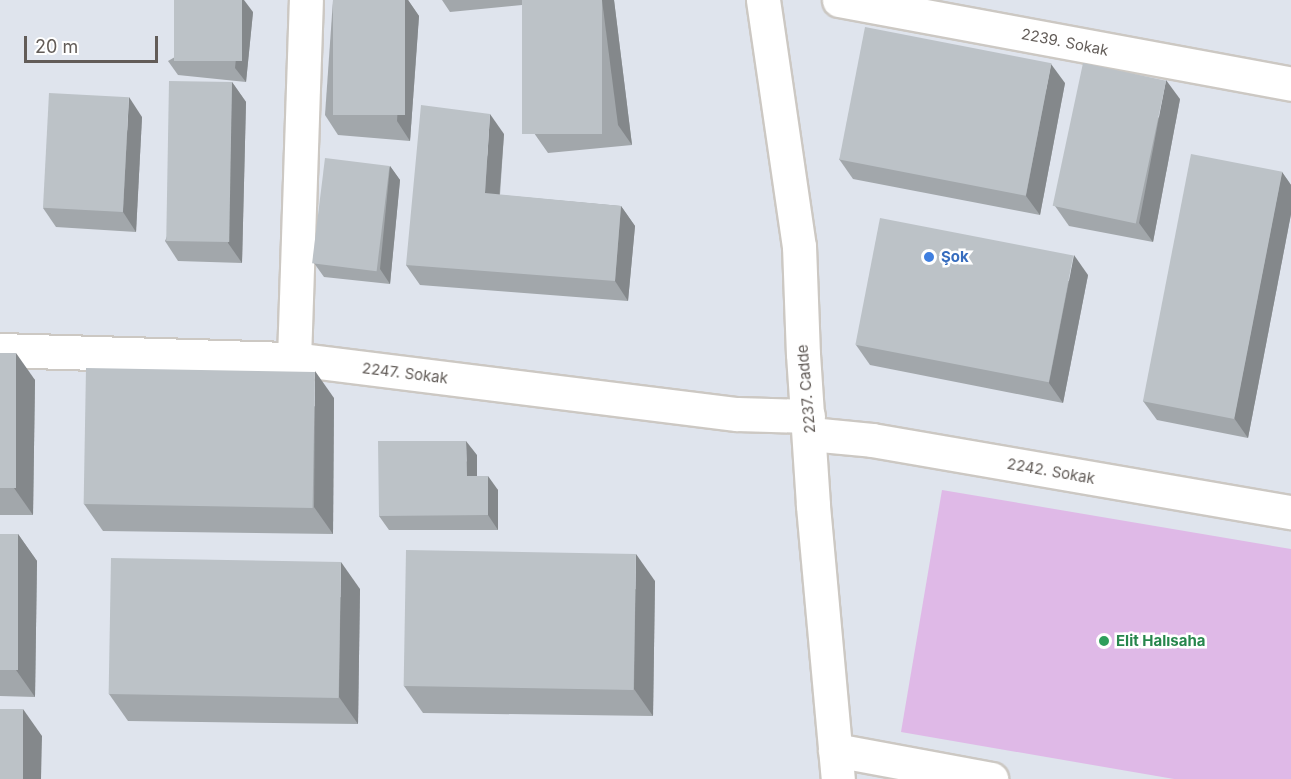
<!DOCTYPE html>
<html>
<head>
<meta charset="utf-8">
<style>
	body { margin:0 }
	#map { position:relative; width:1291px; height:779px; overflow:hidden; background:#dfe4ed; font-family:Inter,sans-serif }
	div>[style] { position:absolute }
	.green>* { inset:0; background:#dfb9e7 }
	.roads { filter:drop-shadow(2px 0 #ccc8c3) drop-shadow(-2px 0 #ccc8c3) drop-shadow(0 2px #ccc8c3) drop-shadow(0 -2px #ccc8c3) }
	.minor>* { height:33px; margin:-16.5px; padding:0 16.5px; transform-origin:16.5px; border-radius:16.5px; background:#fff }
	.wall>* { inset:0; background:#a2a7ab }
	.shaded-wall>* { inset:0; background:#84888b }
	.building>* { inset:0; background:#bcc2c7; transform-origin:0 0 }
	.dots>* { width:16px; height:16px; translate:-50% -50%; box-sizing:border-box; border:3px solid #fff; border-radius:50% }
	span { translate:-50% -50%; white-space:nowrap; text-align:center; line-height:1.15; -webkit-text-stroke:5px #fff; paint-order:stroke }
	.street-label { font-size:15px; color:#625c58 }
	.shop-label { font-size:15px; color:#366cbe; font-weight:700 }
	.left { translate:0 -50%; text-align:left }
	.leisure-label { font-size:15px; color:#27864d; font-weight:700 }
	.scale { position:absolute; left:24px; top:36px; width:134px; height:27px; box-sizing:border-box; border:3px solid #625c58; border-top:0; padding-left:8px; font-size:18px; line-height:21px; white-space:nowrap; color:#625c58; -webkit-text-stroke:4px #fff; paint-order:stroke }
</style>
</head>
<body>
<div id="map">
	<div class="green">
		<div style="clip-path:polygon(942px 490px,1291px 549px,1291px 779px,1174px 779px,901px 732px)"></div>
	</div>
	<div class="roads">
		<div class="minor">
			<div style="left:763px;top:0;width:249px;rotate:81.7deg"></div>
			<div style="left:799px;top:246px;width:108px;rotate:87.9deg"></div>
			<div style="left:803px;top:354px;width:152px;rotate:86.2deg"></div>
			<div style="left:813px;top:506px;width:274px;rotate:84.8deg"></div>
			<div style="left:839px;top:0;width:460px;rotate:10.5deg"></div>
			<div style="left:0;top:350px;width:294px;rotate:1.8deg"></div>
			<div style="left:294px;top:359px;width:446px;rotate:7.1deg"></div>
			<div style="left:737px;top:414px;width:71px;rotate:1.6deg"></div>
			<div style="left:294px;top:359px;width:359px;rotate:-88.1deg"></div>
			<div style="left:810px;top:434px;width:62px;rotate:5.5deg"></div>
			<div style="left:872px;top:440px;width:425px;rotate:9.8deg"></div>
			<div style="left:835px;top:750px;width:159px;rotate:10.5deg"></div>
		</div>
	</div>
	<div class="wall">
		<div style="clip-path:polygon(333px 0,408px 0,419px 16px,410px 141px,338px 135px,325px 115px)"></div>
		<div style="clip-path:polygon(442px 0,614px 0,632px 145px,548px 153px,534px 133px,522px 5px,450px 12px)"></div>
		<div style="clip-path:polygon(253px 12px,246px 82px,178px 75px,168px 61px)"></div>
		<div style="clip-path:polygon(232px 82px,246px 102px,242px 263px,178px 261px,165px 241px)"></div>
		<div style="clip-path:polygon(1065px 83px,1040px 215px,853px 179px,839px 159px)"></div>
		<div style="clip-path:polygon(1180px 99px,1153px 242px,1069px 226px,1055px 206px)"></div>
		<div style="clip-path:polygon(142px 117px,136px 232px,56px 227px,43px 208px)"></div>
		<div style="clip-path:polygon(504px 134px,500px 195px,621px 206px,635px 226px,628px 301px,420px 285px,406px 265px)"></div>
		<div style="clip-path:polygon(390px 166px,400px 180px,390px 284px,324px 277px,314px 263px)"></div>
		<div style="clip-path:polygon(1282px 172px,1291px 185px,1291px 214px,1248px 438px,1157px 420px,1143px 401px)"></div>
		<div style="clip-path:polygon(1088px 275px,1063px 403px,870px 365px,856px 345px)"></div>
		<div style="clip-path:polygon(0 353px,35px 380px,33px 515px,0 515px)"></div>
		<div style="clip-path:polygon(334px 398px,333px 534px,103px 531px,84px 504px)"></div>
		<div style="clip-path:polygon(477px 455px,477px 476px,498px 490px,498px 530px,389px 530px,379px 516px)"></div>
		<div style="clip-path:polygon(0 534px,18px 534px,37px 561px,35px 697px,0 696px)"></div>
		<div style="clip-path:polygon(655px 581px,653px 716px,423px 713px,404px 686px)"></div>
		<div style="clip-path:polygon(360px 589px,358px 724px,128px 721px,109px 694px)"></div>
	</div>
	<div class="shaded-wall">
		<div style="clip-path:polygon(242px 0,244px 0,253px 12px,246px 82px,235px 68px)"></div>
		<div style="clip-path:polygon(405px 0,408px 0,419px 16px,410px 141px,397px 121px)"></div>
		<div style="clip-path:polygon(602px 0,614px 0,632px 145px,618px 125px)"></div>
		<div style="clip-path:polygon(1051px 64px,1065px 83px,1040px 215px,1026px 196px)"></div>
		<div style="clip-path:polygon(1166px 80px,1180px 99px,1153px 242px,1139px 223px)"></div>
		<div style="clip-path:polygon(232px 82px,246px 102px,242px 263px,228px 243px)"></div>
		<div style="clip-path:polygon(129px 97px,142px 117px,136px 232px,123px 212px)"></div>
		<div style="clip-path:polygon(490px 114px,504px 134px,498px 213px,485px 193px)"></div>
		<div style="clip-path:polygon(390px 166px,400px 180px,390px 284px,380px 269px)"></div>
		<div style="clip-path:polygon(1282px 172px,1291px 185px,1291px 214px,1248px 438px,1234px 418px)"></div>
		<div style="clip-path:polygon(621px 206px,635px 226px,628px 301px,615px 281px)"></div>
		<div style="clip-path:polygon(1074px 255px,1088px 275px,1063px 403px,1049px 383px)"></div>
		<div style="clip-path:polygon(16px 353px,35px 380px,33px 515px,14px 488px)"></div>
		<div style="clip-path:polygon(315px 371px,334px 398px,333px 534px,314px 507px)"></div>
		<div style="clip-path:polygon(466px 441px,477px 455px,477px 490px,467px 476px)"></div>
		<div style="clip-path:polygon(488px 476px,498px 490px,498px 530px,488px 515px)"></div>
		<div style="clip-path:polygon(18px 534px,37px 561px,35px 697px,16px 670px)"></div>
		<div style="clip-path:polygon(636px 554px,655px 581px,653px 716px,634px 689px)"></div>
		<div style="clip-path:polygon(341px 562px,360px 589px,358px 724px,339px 697px)"></div>
		<div style="clip-path:polygon(23px 709px,42px 736px,41px 779px,22px 779px)"></div>
	</div>
	<div class="building">
		<div style="left:174px;top:0;width:68px;height:61px"></div>
		<div style="left:333px;top:0;width:72px;height:115px"></div>
		<div style="left:522px;top:0;width:80px;height:134px"></div>
		<div style="left:865px;top:27px;width:190px;height:135px;rotate:11deg"></div>
		<div style="left:1083px;top:63px;width:85px;height:146px;rotate:12deg"></div>
		<div style="left:169px;top:81px;width:63px;height:160px;rotate:1deg"></div>
		<div style="left:49px;top:93px;width:80px;height:115px;rotate:3deg"></div>
		<div style="clip-path:polygon(421px 105px,490px 114px,485px 193px,621px 206px,615px 281px,406px 265px)"></div>
		<div style="left:1191px;top:154px;width:93px;height:252px;rotate:11deg"></div>
		<div style="left:325px;top:158px;width:65px;height:106px;rotate:7deg"></div>
		<div style="left:880px;top:218px;width:197px;height:129px;rotate:11deg"></div>
		<div style="left:0;top:353px;width:16px;height:135px"></div>
		<div style="left:86px;top:368px;width:229px;height:136px;rotate:1deg"></div>
		<div style="clip-path:polygon(378px 441px,466px 441px,467px 476px,488px 476px,488px 515px,379px 516px)"></div>
		<div style="left:0;top:534px;width:18px;height:136px"></div>
		<div style="left:406px;top:550px;width:230px;height:136px;rotate:1deg"></div>
		<div style="left:111px;top:558px;width:230px;height:136px;rotate:1deg"></div>
		<div style="left:0;top:709px;width:23px;height:70px"></div>
	</div>
	<div class="dots">
		<div style="left:929px;top:257px;background:#3f7fe0"></div>
		<div style="left:1104px;top:641px;background:#2e9e5b"></div>
	</div>
	<div class="street-label">
		<span style="left:1065px;top:42px;rotate:11deg">2239. Sokak</span>
		<span style="left:405px;top:373px;rotate:7deg">2247. Sokak</span>
		<span style="left:806px;top:389px;rotate:-95deg">2237. Cadde</span>
		<span style="left:1051px;top:471px;rotate:10deg">2242. Sokak</span>
	</div>
	<div class="shop-label">
		<span class="left" style="left:941px;top:257px">Şok</span>
	</div>
	<div class="leisure-label">
		<span class="left" style="left:1116px;top:641px">Elit Halısaha</span>
	</div>
	<div class="scale">20 m</div>
</div>
</body>
</html>
